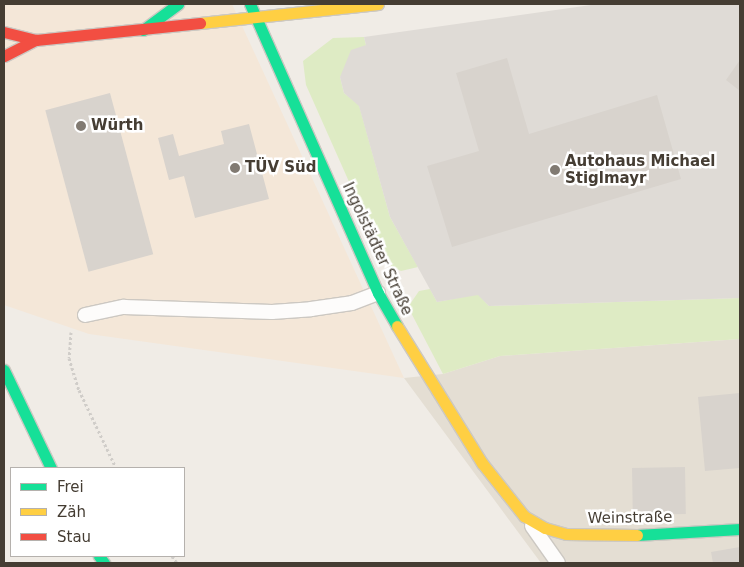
<!DOCTYPE html>
<html>
<head>
<meta charset="utf-8">
<style>
	body { margin:0 }
	#map { position:relative; width:744px; height:567px; overflow:hidden; background:#f0ece6; font-family:"DejaVu Sans",sans-serif }
	div>[style] { position:absolute }
	.residential>* { inset:0; background:#e4ded3 }
	.commercial>* { inset:0; background:#f4e7d8 }
	.green>* { inset:0; background:#deebc4 }
	.parking>* { inset:0; background:#dfdbd6 }
	.building>* { inset:0; background:#d8d3cd; transform-origin:0 0 }
	.path>* { height:3px; margin-top:-1.5px; transform-origin:0; background:repeating-linear-gradient(90deg,#d0cdc9 0 2.5px,transparent 0 5px) }
	.roads { filter:drop-shadow(1px 0 #ccc8c2) drop-shadow(-1px 0 #ccc8c2) drop-shadow(0 1px #ccc8c2) drop-shadow(0 -1px #ccc8c2) }
	.lane>* { height:14px; margin:-7px; padding:0 7px; transform-origin:7px; border-radius:7px; background:#fdfcfb }
	.fast>* { height:11px; margin:-5.5px; padding:0 5.5px; transform-origin:5.5px; border-radius:5.5px; background:#16e098 }
	.slow>* { height:11px; margin:-5.5px; padding:0 5.5px; transform-origin:5.5px; border-radius:5.5px; background:#ffcf43 }
	.jam>* { height:11px; margin:-5.5px; padding:0 5.5px; transform-origin:5.5px; border-radius:5.5px; background:#f24e42 }
	.dots>* { width:14px; height:14px; translate:-50% -50%; box-sizing:border-box; border:2px solid #fff; border-radius:50% }
	span { translate:-50% -50%; white-space:nowrap; text-align:center; line-height:1.15; -webkit-text-stroke:5px #fff; paint-order:stroke }
	.poi-label { font-size:15px; color:#453d33; font-weight:700 }
	.left { translate:0 -50%; text-align:left }
	.street-label { font-size:15px; color:#453d33 }
	.frame { position:absolute; inset:0; border:5px solid #453d33; pointer-events:none }
	.legend { position:absolute; left:10px; top:467px; width:175px; height:90px; box-sizing:border-box; background:#fff; border:1px solid #b5b1ad; margin:0; padding:6px 9px; list-style:none; font-size:15px; color:#453d33 }
	.legend li { display:flex; align-items:center; gap:10px; height:25px }
	.legend b { width:25px; border:1px solid #b5b1ad }
</style>
</head>
<body>
<div id="map">
	<div class="residential">
		<div style="clip-path:polygon(740px 339px,740px 563px,541px 563px,404px 378px,443px 374px,500px 356px)"></div>
	</div>
	<div class="commercial">
		<div style="clip-path:polygon(4px 4px,232px 4px,404px 378px,89px 334px,4px 305px)"></div>
	</div>
	<div class="green">
		<div style="clip-path:polygon(4px 4px,143px 4px,4px 5px)"></div>
		<div style="clip-path:polygon(364px 37px,366px 45px,340px 77px,344px 93px,359px 105px,390px 217px,418px 267px,401px 271px,392px 267px,354px 193px,306px 85px,303px 61px,333px 38px)"></div>
		<div style="clip-path:polygon(430px 289px,437px 302px,478px 294px,489px 306px,740px 298px,740px 339px,500px 356px,443px 374px,408px 307px,419px 291px)"></div>
	</div>
	<div class="parking">
		<div style="clip-path:polygon(598px 4px,740px 4px,740px 298px,489px 306px,478px 295px,437px 302px,390px 217px,359px 106px,344px 93px,340px 77px,351px 50px,366px 45px,364px 37px)"></div>
	</div>
	<div class="building">
		<div style="clip-path:polygon(507px 58px,529px 134px,657px 95px,681px 179px,452px 247px,427px 166px,479px 151px,456px 73px)"></div>
		<div style="clip-path:polygon(740px 60px,740px 91px,726px 80px)"></div>
		<div style="left:110px;top:93px;width:167px;height:67px;rotate:75deg"></div>
		<div style="clip-path:polygon(249px 124px,269px 199px,195px 218px,184px 176px,169px 180px,158px 138px,173px 134px,179px 156px,224px 144px,221px 131px)"></div>
		<div style="clip-path:polygon(740px 393px,740px 468px,705px 471px,698px 397px)"></div>
		<div style="left:685px;top:467px;width:47px;height:53px;rotate:89deg"></div>
		<div style="clip-path:polygon(740px 547px,740px 563px,713px 563px,711px 552px)"></div>
	</div>
	<div class="path">
		<div style="left:71px;top:332px;width:26px;rotate:94deg"></div>
		<div style="left:69px;top:358px;width:34px;rotate:73deg"></div>
		<div style="left:79px;top:390px;width:86px;rotate:64.6deg"></div>
		<div style="left:172px;top:556px;width:9px;rotate:54deg"></div>
	</div>
	<div class="roads">
		<div class="lane">
			<div style="left:85px;top:315px;width:40px;rotate:-12deg"></div>
			<div style="left:124px;top:307px;width:148px;rotate:1.9deg"></div>
			<div style="left:272px;top:312px;width:39px;rotate:-4deg"></div>
			<div style="left:311px;top:309px;width:41px;rotate:-8.3deg"></div>
			<div style="left:352px;top:303px;width:28px;rotate:-21deg"></div>
			<div style="left:532px;top:526px;width:45px;rotate:54.9deg"></div>
		</div>
		<div class="fast">
			<div style="left:250px;top:4px;width:316px;rotate:66.1deg"></div>
			<div style="left:378px;top:293px;width:38px;rotate:60deg"></div>
			<div style="left:143px;top:30px;width:44px;rotate:-36.6deg"></div>
			<div style="left:4px;top:370px;width:109px;rotate:64.4deg"></div>
			<div style="left:637px;top:535px;width:103px;rotate:-3.3deg"></div>
			<div style="left:99px;top:556px;width:9px;rotate:54deg"></div>
		</div>
		<div class="slow">
			<div style="left:200px;top:23px;width:179px;rotate:-6.1deg"></div>
			<div style="left:397px;top:326px;width:161px;rotate:58.2deg"></div>
			<div style="left:482px;top:463px;width:68px;rotate:51.6deg"></div>
			<div style="left:524px;top:516px;width:24px;rotate:30deg"></div>
			<div style="left:545px;top:528px;width:22px;rotate:16deg"></div>
			<div style="left:566px;top:534px;width:71px;rotate:0.8deg"></div>
		</div>
		<div class="jam">
			<div style="left:4px;top:32px;width:33px;rotate:14deg"></div>
			<div style="left:36px;top:40px;width:165px;rotate:-5.9deg"></div>
			<div style="left:4px;top:56px;width:36px;rotate:-27deg"></div>
		</div>
	</div>
	<div class="dots">
		<div style="left:81px;top:126px;background:#817a72"></div>
		<div style="left:235px;top:168px;background:#817a72"></div>
		<div style="left:555px;top:170px;background:#817a72"></div>
	</div>
	<div class="poi-label">
		<span class="left" style="left:91px;top:126px">Würth</span>
		<span class="left" style="left:565px;top:170px">Autohaus Michael<br>Stiglmayr</span>
		<span class="left" style="left:245px;top:168px">TÜV Süd</span>
	</div>
	<div class="street-label">
		<span style="left:377px;top:249px;rotate:65deg">Ingolstädter Straße</span>
		<span style="left:630px;top:518px;rotate:-1deg">Weinstraße</span>
	</div>
	<div class="frame"></div>
	<ul class="legend">
	<li><b style="height:6px;background:#16e098"></b>Frei</li>
	<li><b style="height:6px;background:#ffcf43"></b>Zäh</li>
	<li><b style="height:6px;background:#f24e42"></b>Stau</li>
	</ul>
</div>
</body>
</html>
